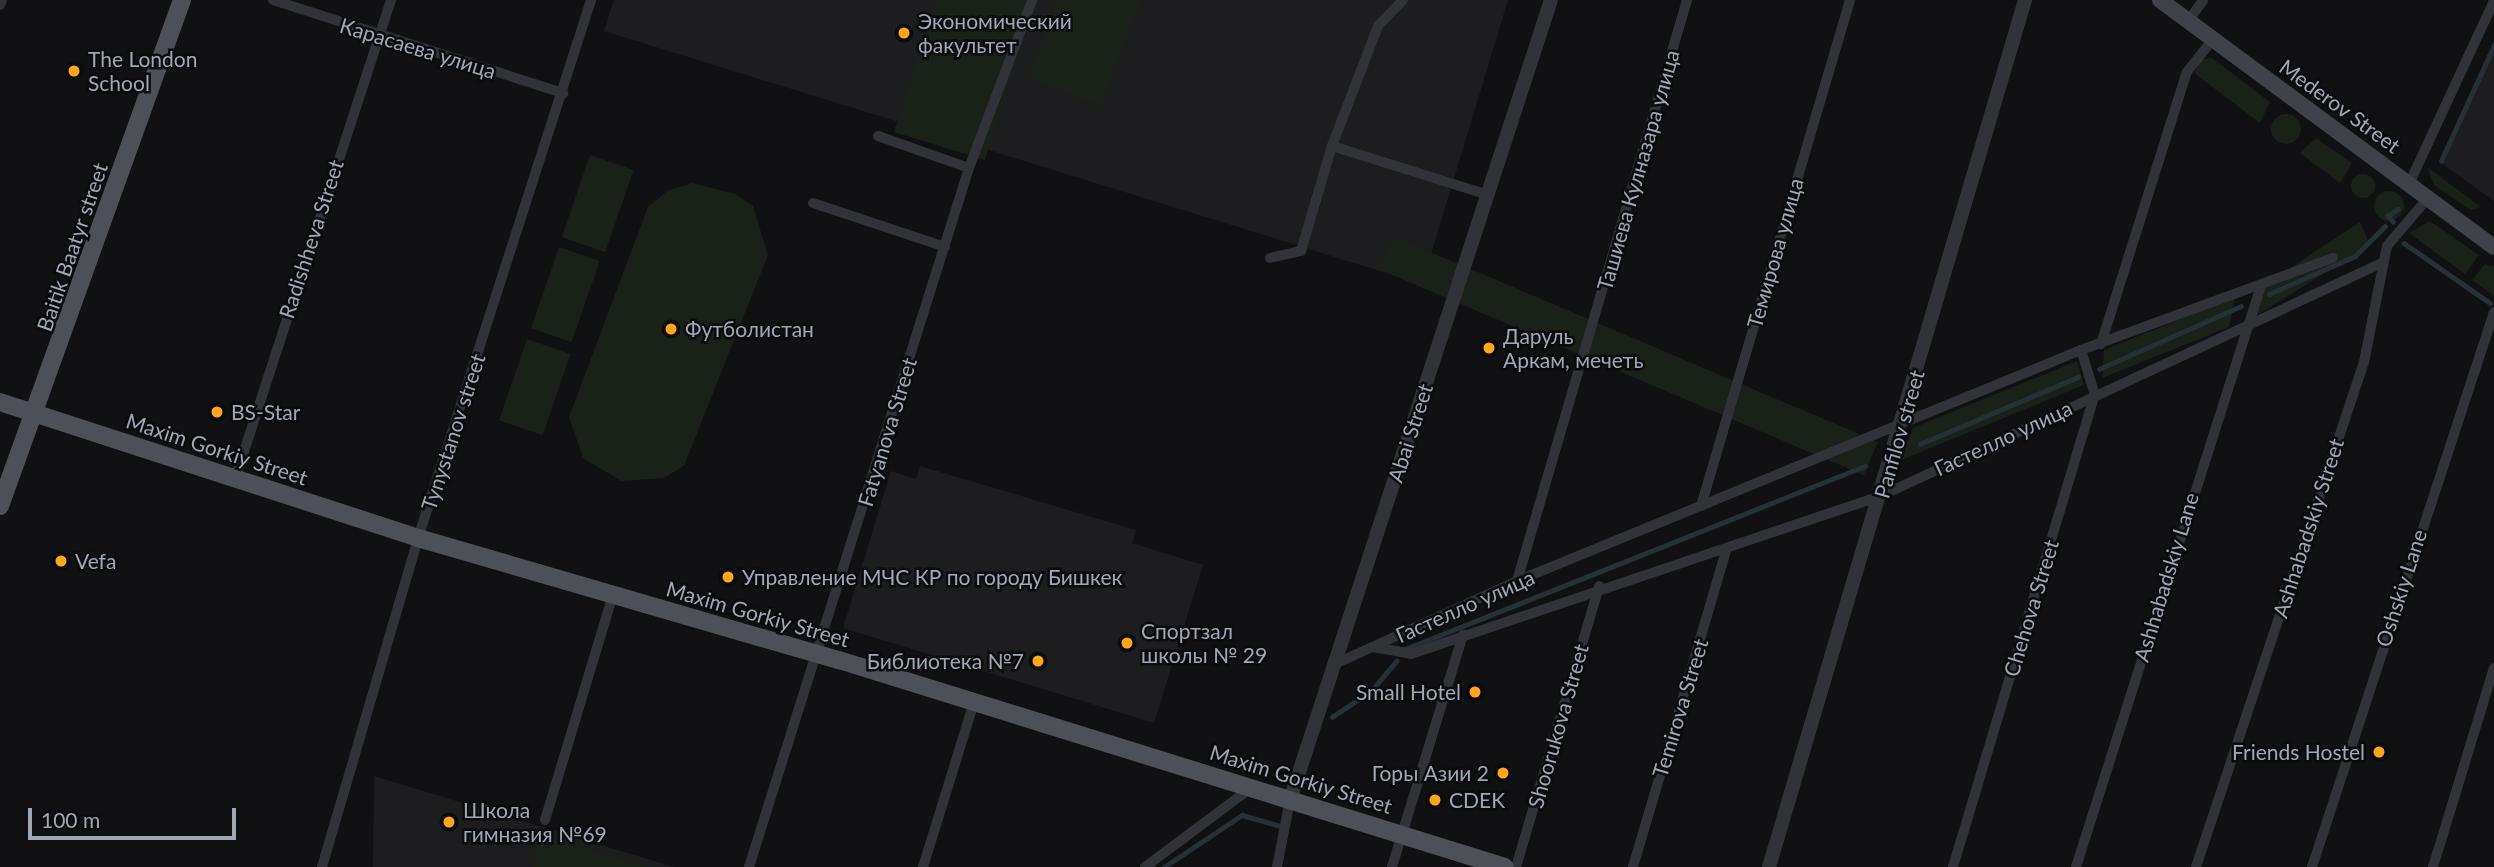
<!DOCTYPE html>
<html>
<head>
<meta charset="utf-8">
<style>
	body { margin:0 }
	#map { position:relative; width:2494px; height:867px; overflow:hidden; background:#111113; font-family:Lato,sans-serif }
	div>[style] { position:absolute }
	.built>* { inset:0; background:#1d1d20 }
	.green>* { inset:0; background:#192119; transform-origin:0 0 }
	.round { border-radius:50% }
	.stream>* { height:4.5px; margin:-2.25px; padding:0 2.25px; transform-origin:2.25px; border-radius:2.25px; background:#263137 }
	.minor>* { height:10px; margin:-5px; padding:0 5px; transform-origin:5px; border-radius:5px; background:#323338 }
	.tertiary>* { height:14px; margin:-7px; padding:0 7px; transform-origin:7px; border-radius:7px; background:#323338 }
	.secondary>* { height:16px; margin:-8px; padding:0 8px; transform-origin:8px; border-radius:8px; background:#3f4248 }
	.primary>* { height:18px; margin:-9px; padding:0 9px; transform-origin:9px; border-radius:9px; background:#4d5057 }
	.dots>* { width:19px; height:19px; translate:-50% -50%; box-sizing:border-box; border:4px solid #0c0c0e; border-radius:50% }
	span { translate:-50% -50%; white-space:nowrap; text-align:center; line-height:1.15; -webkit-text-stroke:5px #0c0c0e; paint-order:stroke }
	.poi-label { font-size:21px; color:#a1a8b5 }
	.left { translate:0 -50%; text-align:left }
	.right { translate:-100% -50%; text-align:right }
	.street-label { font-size:21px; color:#a1a8b5 }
	.scale { position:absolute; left:28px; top:808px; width:208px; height:32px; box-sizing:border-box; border:4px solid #a1a8b5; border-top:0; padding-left:9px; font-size:21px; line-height:24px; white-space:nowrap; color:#a1a8b5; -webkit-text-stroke:5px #0c0c0e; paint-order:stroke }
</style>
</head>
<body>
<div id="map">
	<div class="built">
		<div style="clip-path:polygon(614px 0,1508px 0,1422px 284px,604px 31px)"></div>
		<div style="clip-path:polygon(2494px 51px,2494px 201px,2443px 164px)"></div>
		<div style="clip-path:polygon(920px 466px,1136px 530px,1132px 543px,1203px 565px,1154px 723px,843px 628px,891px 471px,916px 479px)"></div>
		<div style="clip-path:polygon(374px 776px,674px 867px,373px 867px)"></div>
	</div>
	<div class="green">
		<div style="clip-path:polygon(935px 0,1035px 0,985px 160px,894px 132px)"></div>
		<div style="clip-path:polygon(1057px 0,1141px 0,1101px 106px,1028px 78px)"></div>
		<div style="clip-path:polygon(2212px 58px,2270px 102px,2260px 123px,2194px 73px,2202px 59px)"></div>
		<div class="round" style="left:2271px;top:114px;width:30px;height:30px"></div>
		<div style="clip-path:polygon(2316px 138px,2352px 163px,2340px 183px,2300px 153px)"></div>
		<div style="left:590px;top:155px;width:46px;height:87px;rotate:19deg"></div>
		<div style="clip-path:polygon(2427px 167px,2481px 207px,2471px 210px,2434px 185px)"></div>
		<div class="round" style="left:2351px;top:174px;width:24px;height:24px"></div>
		<div style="clip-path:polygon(692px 183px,735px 194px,753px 206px,768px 255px,684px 466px,664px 478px,621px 481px,583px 458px,569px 417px,648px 207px,667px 191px)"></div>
		<div class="round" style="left:2374px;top:191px;width:30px;height:30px"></div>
		<div style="clip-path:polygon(2430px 221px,2479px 255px,2465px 274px,2409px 233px)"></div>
		<div style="clip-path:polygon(2360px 222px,2370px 245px,2257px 315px,2266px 284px)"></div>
		<div style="left:559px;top:247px;width:43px;height:86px;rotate:19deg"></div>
		<div style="clip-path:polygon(2485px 264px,2494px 267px,2494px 296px,2472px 280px)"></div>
		<div style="clip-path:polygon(2235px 297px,2229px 327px,2102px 378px,2104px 350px)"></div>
		<div style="left:527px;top:339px;width:46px;height:86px;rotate:19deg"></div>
		<div style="clip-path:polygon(2077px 361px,2084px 385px,1899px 461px,1913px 428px)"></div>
		<div style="left:1878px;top:442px;width:36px;height:527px;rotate:113deg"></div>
		<div style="clip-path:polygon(541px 835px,645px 866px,644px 867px,531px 867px)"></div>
	</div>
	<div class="stream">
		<div style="left:2441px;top:161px;width:128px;rotate:-65.4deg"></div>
		<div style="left:2393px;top:222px;width:8px;rotate:-130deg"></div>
		<div style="left:2388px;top:216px;width:12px;rotate:-35deg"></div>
		<div style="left:2404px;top:243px;width:105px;rotate:34.9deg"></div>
		<div style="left:2269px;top:294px;width:94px;rotate:-23.8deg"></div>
		<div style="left:2355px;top:256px;width:42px;rotate:-45deg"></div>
		<div style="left:2099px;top:369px;width:155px;rotate:-23.9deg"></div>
		<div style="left:1920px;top:444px;width:172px;rotate:-23deg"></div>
		<div style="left:1405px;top:649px;width:495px;rotate:-21.7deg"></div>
		<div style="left:1332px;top:717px;width:48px;rotate:-34deg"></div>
		<div style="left:1372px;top:690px;width:38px;rotate:-50deg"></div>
		<div style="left:1164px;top:867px;width:94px;rotate:-33.7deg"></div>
		<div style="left:1242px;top:815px;width:41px;rotate:15.8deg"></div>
	</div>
	<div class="minor">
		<div style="left:273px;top:0;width:305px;rotate:17.8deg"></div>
		<div style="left:1403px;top:0;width:36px;rotate:134deg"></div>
		<div style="left:1378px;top:26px;width:129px;rotate:111deg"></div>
		<div style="left:1332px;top:146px;width:164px;rotate:17.4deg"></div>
		<div style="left:0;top:5px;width:5px;rotate:-68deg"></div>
		<div style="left:2188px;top:21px;width:26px;rotate:-54deg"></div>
		<div style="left:878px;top:136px;width:96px;rotate:19.4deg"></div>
		<div style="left:2409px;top:184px;width:202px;rotate:-65.1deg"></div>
		<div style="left:813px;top:203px;width:139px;rotate:18.4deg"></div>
		<div style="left:1270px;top:258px;width:32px;rotate:-13deg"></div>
		<div style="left:1301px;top:251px;width:109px;rotate:-73.6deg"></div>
		<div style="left:2101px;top:344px;width:285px;rotate:-72.5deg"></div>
		<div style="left:2187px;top:72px;width:42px;rotate:-51.8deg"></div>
		<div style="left:235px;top:479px;width:504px;rotate:-71.96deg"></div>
		<div style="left:1701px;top:506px;width:527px;rotate:-73.59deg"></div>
		<div style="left:1517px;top:581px;width:605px;rotate:-73.69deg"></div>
		<div style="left:1373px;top:647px;width:39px;rotate:10deg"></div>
		<div style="left:1411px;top:654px;width:498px;rotate:-18.6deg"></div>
		<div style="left:1883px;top:495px;width:550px;rotate:-24.94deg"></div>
		<div style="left:1335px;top:664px;width:200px;rotate:-24.5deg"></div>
		<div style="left:1517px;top:581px;width:609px;rotate:-22.27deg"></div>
		<div style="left:2081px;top:350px;width:268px;rotate:-20.1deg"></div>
		<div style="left:545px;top:820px;width:235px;rotate:-73.2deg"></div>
		<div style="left:322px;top:867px;width:343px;rotate:-73.7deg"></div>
		<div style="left:418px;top:538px;width:565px;rotate:-72.17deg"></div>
		<div style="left:749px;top:867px;width:733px;rotate:-72.53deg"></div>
		<div style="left:969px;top:168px;width:179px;rotate:-69.4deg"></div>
		<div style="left:923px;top:867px;width:173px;rotate:-72.8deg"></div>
		<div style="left:1145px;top:867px;width:132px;rotate:-36.7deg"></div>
		<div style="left:1277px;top:867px;width:68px;rotate:-79deg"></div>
		<div style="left:1392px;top:867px;width:243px;rotate:-73deg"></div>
		<div style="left:1516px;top:867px;width:293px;rotate:-73.5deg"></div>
		<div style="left:1633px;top:867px;width:333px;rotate:-73.6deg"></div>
		<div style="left:1953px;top:867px;width:493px;rotate:-73.3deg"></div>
		<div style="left:2095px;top:395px;width:47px;rotate:-107.3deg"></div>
		<div style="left:2076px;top:867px;width:607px;rotate:-72.34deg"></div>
		<div style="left:2196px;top:867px;width:532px;rotate:-71.6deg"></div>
		<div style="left:2364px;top:362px;width:118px;rotate:-78.8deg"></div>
		<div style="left:2387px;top:246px;width:63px;rotate:-49.5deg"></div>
		<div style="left:2312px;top:867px;width:584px;rotate:-71.84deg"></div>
		<div style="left:2433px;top:867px;width:208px;rotate:-73deg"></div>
	</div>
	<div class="tertiary">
		<div style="left:1290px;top:800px;width:841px;rotate:-71.93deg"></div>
		<div style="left:1769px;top:867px;width:904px;rotate:-73.55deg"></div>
	</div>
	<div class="secondary">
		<div style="left:2160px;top:0;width:415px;rotate:36.5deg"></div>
	</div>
	<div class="primary">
		<div style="left:0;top:402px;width:440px;rotate:18deg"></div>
		<div style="left:418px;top:538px;width:438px;rotate:16.2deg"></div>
		<div style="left:839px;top:660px;width:697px;rotate:17.27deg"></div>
		<div style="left:0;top:506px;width:538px;rotate:-70.22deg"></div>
	</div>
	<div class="dots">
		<div style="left:904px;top:33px;background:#ffa61c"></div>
		<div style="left:74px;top:71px;background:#ffa61c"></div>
		<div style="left:671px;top:329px;background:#ffa61c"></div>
		<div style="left:1489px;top:348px;background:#ffa61c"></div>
		<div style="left:217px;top:412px;background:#ffa61c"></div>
		<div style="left:61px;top:561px;background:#ffa61c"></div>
		<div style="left:728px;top:577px;background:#ffa61c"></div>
		<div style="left:1127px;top:643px;background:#ffa61c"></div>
		<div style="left:1038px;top:661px;background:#ffa61c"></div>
		<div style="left:1475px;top:692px;background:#ffa61c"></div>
		<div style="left:2379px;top:752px;background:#ffa61c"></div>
		<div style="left:1503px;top:773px;background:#ffa61c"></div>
		<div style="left:1435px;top:800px;background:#ffa61c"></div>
		<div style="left:449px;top:822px;background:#ffa61c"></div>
	</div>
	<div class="poi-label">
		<span class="left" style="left:918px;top:33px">Экономический<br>факультет</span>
		<span class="left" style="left:88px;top:71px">The London<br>School</span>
		<span class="left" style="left:685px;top:329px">Футболистан</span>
		<span class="left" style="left:1503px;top:348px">Даруль<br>Аркам, мечеть</span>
		<span class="left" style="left:231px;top:412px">BS-Star</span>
		<span class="left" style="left:75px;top:561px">Vefa</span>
		<span class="left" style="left:742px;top:577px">Управление МЧС КР по городу Бишкек</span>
		<span class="left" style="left:1141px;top:643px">Спортзал<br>школы № 29</span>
		<span class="right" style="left:1024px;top:661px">Библиотека №7</span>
		<span class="right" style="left:1461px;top:692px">Small Hotel</span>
		<span class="right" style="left:2365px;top:752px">Friends Hostel</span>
		<span class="right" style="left:1489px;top:773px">Горы Азии 2</span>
		<span class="left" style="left:1449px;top:800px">CDEK</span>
		<span class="left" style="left:463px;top:822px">Школа<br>гимназия №69</span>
	</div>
	<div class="street-label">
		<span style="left:418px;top:48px;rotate:17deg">Карасаева улица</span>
		<span style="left:2340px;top:106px;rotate:36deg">Mederov Street</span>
		<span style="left:1638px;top:170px;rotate:-74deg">Ташиева Кулназара улица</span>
		<span style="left:311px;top:239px;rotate:-72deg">Radishheva Street</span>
		<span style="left:72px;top:247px;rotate:-71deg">Baitik Baatyr street</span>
		<span style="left:1775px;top:253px;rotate:-74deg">Темирова улица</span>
		<span style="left:453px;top:432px;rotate:-72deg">Tynystanov street</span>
		<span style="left:887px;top:432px;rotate:-73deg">Fatyanova Street</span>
		<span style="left:1410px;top:433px;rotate:-72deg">Abai Street</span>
		<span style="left:1899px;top:434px;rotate:-74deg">Panfilov street</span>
		<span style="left:2003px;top:438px;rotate:-25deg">Гастелло улица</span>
		<span style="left:217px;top:449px;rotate:18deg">Maxim Gorkiy Street</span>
		<span style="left:2308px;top:528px;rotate:-72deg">Ashhabadskiy Street</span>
		<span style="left:2166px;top:577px;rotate:-73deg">Ashhabadskiy Lane</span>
		<span style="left:2401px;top:588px;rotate:-72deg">Oshskiy Lane</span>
		<span style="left:1465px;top:606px;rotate:-24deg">Гастелло улица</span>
		<span style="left:2031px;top:608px;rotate:-73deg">Chehova Street</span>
		<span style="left:758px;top:614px;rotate:16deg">Maxim Gorkiy Street</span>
		<span style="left:1680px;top:708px;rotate:-73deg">Temirova Street</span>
		<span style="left:1558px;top:726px;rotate:-74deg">Shoorukova Street</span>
		<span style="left:1301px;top:779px;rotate:17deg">Maxim Gorkiy Street</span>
	</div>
	<div class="scale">100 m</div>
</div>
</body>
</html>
